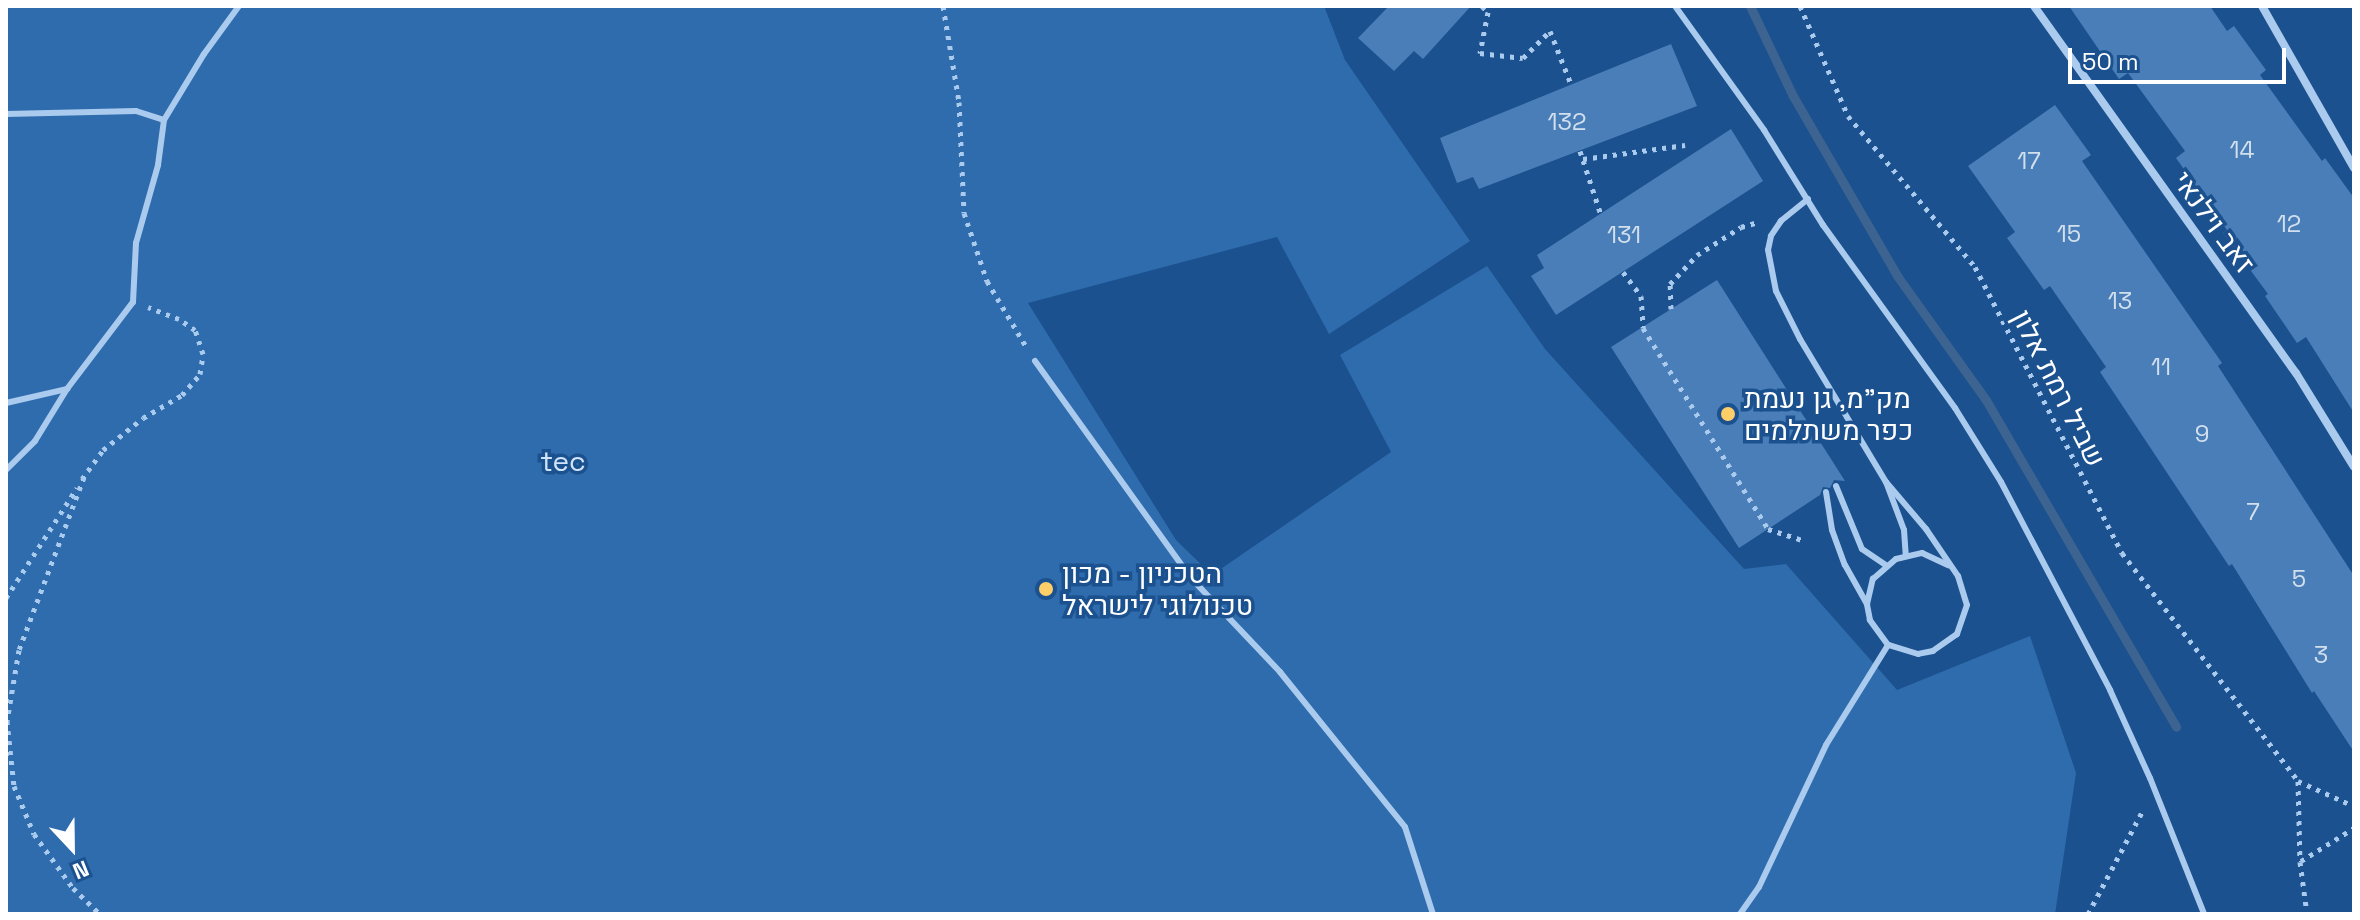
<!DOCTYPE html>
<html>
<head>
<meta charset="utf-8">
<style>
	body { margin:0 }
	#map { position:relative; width:2360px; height:920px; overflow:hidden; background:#1c518f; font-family:"Space Grotesk",Heebo,sans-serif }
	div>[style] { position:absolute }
	.green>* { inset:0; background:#2f6cad }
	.stream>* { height:9px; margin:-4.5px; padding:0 4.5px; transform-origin:4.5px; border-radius:4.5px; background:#3d6490 }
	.building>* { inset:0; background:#497eb8 }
	.path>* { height:5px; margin-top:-2.5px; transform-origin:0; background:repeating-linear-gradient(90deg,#aacbee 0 4px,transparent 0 10px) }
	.service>* { height:6px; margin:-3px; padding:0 3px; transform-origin:3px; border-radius:3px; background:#aacbee }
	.minor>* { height:8px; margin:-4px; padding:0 4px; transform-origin:4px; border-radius:4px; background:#aacbee }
	.dots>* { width:22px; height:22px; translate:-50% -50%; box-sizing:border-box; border:4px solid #1c518f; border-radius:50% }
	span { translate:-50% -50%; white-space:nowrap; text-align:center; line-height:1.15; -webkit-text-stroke:7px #1c518f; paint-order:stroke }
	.number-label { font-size:24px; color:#d2dfed }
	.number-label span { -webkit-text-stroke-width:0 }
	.street-label { font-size:28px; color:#fff }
	.poi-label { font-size:28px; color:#fff }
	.left { translate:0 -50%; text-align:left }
	.park-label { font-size:28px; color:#d0e4fa }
	.frame { position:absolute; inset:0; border:8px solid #fff; pointer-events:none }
	.north { position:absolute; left:32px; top:808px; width:80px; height:80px; -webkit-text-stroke:6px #1c518f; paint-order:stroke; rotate:158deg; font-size:22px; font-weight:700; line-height:32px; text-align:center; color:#fff }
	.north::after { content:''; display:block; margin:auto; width:28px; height:36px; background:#fff; clip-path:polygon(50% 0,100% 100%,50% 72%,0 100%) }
	.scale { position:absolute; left:2068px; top:48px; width:218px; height:36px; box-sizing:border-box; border:4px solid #fff; border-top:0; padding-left:10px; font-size:24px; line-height:28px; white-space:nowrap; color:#fff; -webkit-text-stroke:6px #1c518f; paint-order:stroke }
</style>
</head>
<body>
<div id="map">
	<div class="green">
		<div style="clip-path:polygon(6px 6px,1324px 6px,1345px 60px,1470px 241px,1329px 334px,1277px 237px,1028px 303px,1176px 540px,1212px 575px,1391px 452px,1340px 355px,1487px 266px,1545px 349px,1744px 569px,1786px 564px,1897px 690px,2030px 636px,2076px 773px,2055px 914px,6px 914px)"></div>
	</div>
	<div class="stream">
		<div style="left:1750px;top:6px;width:100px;rotate:64.5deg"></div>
		<div style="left:1793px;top:96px;width:209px;rotate:59.9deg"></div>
		<div style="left:1898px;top:277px;width:151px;rotate:54.4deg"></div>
		<div style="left:1986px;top:400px;width:378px;rotate:59.8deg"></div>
	</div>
	<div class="building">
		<div style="clip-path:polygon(1389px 6px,1471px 6px,1423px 59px,1414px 51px,1394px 71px,1358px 38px)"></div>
		<div style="clip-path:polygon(2069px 6px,2210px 6px,2227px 31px,2234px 26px,2266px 70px,2260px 75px,2322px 161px,2325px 158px,2354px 198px,2354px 413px,2306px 337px,2297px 343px,2265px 296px,2268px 294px,2223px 233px,2227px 230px,2176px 158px,2185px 151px,2128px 73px,2119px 79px)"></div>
		<div style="clip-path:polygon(1671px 44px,1697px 106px,1479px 189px,1473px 177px,1457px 183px,1440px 138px)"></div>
		<div style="clip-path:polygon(2055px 105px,2091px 155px,2082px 161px,2222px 363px,2218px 366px,2354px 576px,2354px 752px,2314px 691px,2312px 693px,2232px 564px,2229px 566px,2100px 372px,2106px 367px,2050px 286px,2044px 290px,2007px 238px,2015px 232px,1968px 166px)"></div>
		<div style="clip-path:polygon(1731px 129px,1763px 181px,1556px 315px,1531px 276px,1544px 268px,1537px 255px)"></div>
		<div style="clip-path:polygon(1717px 280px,1845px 481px,1834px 480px,1830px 488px,1823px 487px,1820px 495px,1739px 548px,1611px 347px)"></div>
	</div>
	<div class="path">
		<div style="left:943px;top:6px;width:97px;rotate:80.5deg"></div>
		<div style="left:959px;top:102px;width:111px;rotate:87.4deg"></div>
		<div style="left:964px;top:213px;width:72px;rotate:71.3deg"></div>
		<div style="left:987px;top:281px;width:78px;rotate:59.2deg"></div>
		<div style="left:1482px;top:6px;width:8px;rotate:45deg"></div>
		<div style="left:1488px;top:12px;width:42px;rotate:101deg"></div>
		<div style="left:1480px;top:53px;width:43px;rotate:6.6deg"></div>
		<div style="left:1523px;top:58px;width:38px;rotate:-45deg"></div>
		<div style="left:1550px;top:31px;width:57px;rotate:68.4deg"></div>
		<div style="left:1800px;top:6px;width:120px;rotate:66.4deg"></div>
		<div style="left:1848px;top:116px;width:197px;rotate:49.9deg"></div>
		<div style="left:1975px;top:267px;width:322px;rotate:62.8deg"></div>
		<div style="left:2122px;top:553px;width:288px;rotate:52.3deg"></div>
		<div style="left:2298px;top:781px;width:61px;rotate:24.1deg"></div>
		<div style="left:1580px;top:151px;width:67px;rotate:71.8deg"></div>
		<div style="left:1583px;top:159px;width:103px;rotate:-7.8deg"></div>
		<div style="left:1623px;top:272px;width:30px;rotate:53deg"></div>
		<div style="left:1641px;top:296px;width:32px;rotate:86deg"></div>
		<div style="left:1643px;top:328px;width:237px;rotate:58.1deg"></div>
		<div style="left:1768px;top:529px;width:38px;rotate:18deg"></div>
		<div style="left:1671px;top:309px;width:25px;rotate:-92deg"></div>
		<div style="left:1670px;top:284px;width:40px;rotate:-47deg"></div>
		<div style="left:1697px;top:255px;width:52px;rotate:-32.5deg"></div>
		<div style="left:1741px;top:227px;width:19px;rotate:-16deg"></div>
		<div style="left:84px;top:477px;width:185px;rotate:110.6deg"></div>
		<div style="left:19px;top:650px;width:72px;rotate:99.6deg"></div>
		<div style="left:7px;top:721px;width:65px;rotate:83.9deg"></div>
		<div style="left:14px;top:786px;width:52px;rotate:67.4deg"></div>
		<div style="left:34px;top:834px;width:67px;rotate:54.2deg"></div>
		<div style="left:73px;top:888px;width:37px;rotate:44deg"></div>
		<div style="left:82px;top:479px;width:36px;rotate:-54deg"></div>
		<div style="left:103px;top:450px;width:51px;rotate:-38.7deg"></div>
		<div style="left:143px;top:418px;width:45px;rotate:-30.5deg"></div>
		<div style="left:182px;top:395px;width:28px;rotate:-49deg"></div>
		<div style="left:200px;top:374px;width:20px;rotate:-81deg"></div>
		<div style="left:203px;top:354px;width:25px;rotate:-108deg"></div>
		<div style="left:195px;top:330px;width:19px;rotate:-145deg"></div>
		<div style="left:179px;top:319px;width:33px;rotate:-159deg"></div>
		<div style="left:6px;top:598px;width:131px;rotate:-57.2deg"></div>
		<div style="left:2298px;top:781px;width:81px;rotate:88.6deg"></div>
		<div style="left:2300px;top:862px;width:52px;rotate:82.3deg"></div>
		<div style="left:2301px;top:861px;width:62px;rotate:-31.9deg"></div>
		<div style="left:2088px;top:914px;width:118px;rotate:-62.1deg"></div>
	</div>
	<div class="service">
		<div style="left:1675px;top:6px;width:153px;rotate:54.3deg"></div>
		<div style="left:1764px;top:130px;width:112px;rotate:58.2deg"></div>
		<div style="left:1823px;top:225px;width:226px;rotate:54.2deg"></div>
		<div style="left:1955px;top:408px;width:87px;rotate:58.1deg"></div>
		<div style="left:2001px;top:482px;width:235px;rotate:62.3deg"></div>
		<div style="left:2110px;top:690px;width:97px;rotate:65.6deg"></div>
		<div style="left:2150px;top:778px;width:146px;rotate:68.3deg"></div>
		<div style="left:6px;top:114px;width:130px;rotate:-1.3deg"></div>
		<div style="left:136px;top:111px;width:29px;rotate:18deg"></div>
		<div style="left:1808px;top:199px;width:35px;rotate:141deg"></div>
		<div style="left:1781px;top:221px;width:18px;rotate:124deg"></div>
		<div style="left:1771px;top:236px;width:14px;rotate:102deg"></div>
		<div style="left:1768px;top:250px;width:42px;rotate:79deg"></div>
		<div style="left:1776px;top:291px;width:54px;rotate:63.4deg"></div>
		<div style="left:1800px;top:339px;width:167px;rotate:59deg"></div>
		<div style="left:1886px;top:482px;width:51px;rotate:69.4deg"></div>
		<div style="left:1904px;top:530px;width:26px;rotate:86deg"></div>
		<div style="left:1035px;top:361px;width:266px;rotate:54.3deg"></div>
		<div style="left:1190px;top:577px;width:131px;rotate:46.5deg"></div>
		<div style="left:1280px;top:672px;width:199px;rotate:51.1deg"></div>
		<div style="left:1405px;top:827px;width:91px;rotate:72.2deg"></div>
		<div style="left:6px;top:403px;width:63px;rotate:-12.9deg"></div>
		<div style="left:6px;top:470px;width:41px;rotate:-45deg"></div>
		<div style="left:35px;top:441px;width:61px;rotate:-58.4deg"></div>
		<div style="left:67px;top:389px;width:109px;rotate:-52.8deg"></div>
		<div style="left:133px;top:302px;width:59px;rotate:-87.1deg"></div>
		<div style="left:136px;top:243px;width:81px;rotate:-74.2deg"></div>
		<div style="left:158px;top:165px;width:45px;rotate:-82.4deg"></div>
		<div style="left:164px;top:120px;width:77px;rotate:-58.8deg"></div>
		<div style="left:204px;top:54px;width:59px;rotate:-53.9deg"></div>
		<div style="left:1886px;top:482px;width:62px;rotate:49.6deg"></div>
		<div style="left:1926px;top:529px;width:57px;rotate:55.8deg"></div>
		<div style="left:1958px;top:576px;width:30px;rotate:73deg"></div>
		<div style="left:1967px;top:605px;width:31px;rotate:109deg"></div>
		<div style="left:1957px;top:634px;width:29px;rotate:145deg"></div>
		<div style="left:1933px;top:651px;width:15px;rotate:169deg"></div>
		<div style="left:1918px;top:654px;width:31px;rotate:-163deg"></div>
		<div style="left:1888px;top:645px;width:31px;rotate:-126deg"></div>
		<div style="left:1870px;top:620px;width:16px;rotate:-101deg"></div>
		<div style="left:1867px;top:604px;width:26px;rotate:-77deg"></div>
		<div style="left:1873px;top:579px;width:30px;rotate:-41deg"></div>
		<div style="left:1896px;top:559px;width:27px;rotate:-13deg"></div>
		<div style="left:1922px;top:553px;width:29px;rotate:25deg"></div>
		<div style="left:1836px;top:486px;width:68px;rotate:67.6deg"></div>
		<div style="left:1862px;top:549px;width:29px;rotate:34deg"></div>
		<div style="left:1826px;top:492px;width:38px;rotate:81deg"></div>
		<div style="left:1832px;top:530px;width:37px;rotate:70deg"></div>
		<div style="left:1845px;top:565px;width:45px;rotate:60.6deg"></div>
		<div style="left:1740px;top:914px;width:33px;rotate:-55deg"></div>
		<div style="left:1759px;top:887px;width:157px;rotate:-64.7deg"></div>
		<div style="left:1826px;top:745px;width:118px;rotate:-58.2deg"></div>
	</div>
	<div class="minor">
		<div style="left:2034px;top:6px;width:451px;rotate:54.5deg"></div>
		<div style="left:2296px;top:373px;width:110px;rotate:58.3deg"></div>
		<div style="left:2262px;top:6px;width:186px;rotate:60.4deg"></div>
	</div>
	<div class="dots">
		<div style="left:1728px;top:414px;background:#fece68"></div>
		<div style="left:1046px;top:589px;background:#fece68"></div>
	</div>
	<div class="number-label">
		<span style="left:1567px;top:122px">132</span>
		<span style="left:2242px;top:150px">14</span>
		<span style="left:2029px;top:161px">17</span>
		<span style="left:2289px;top:224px">12</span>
		<span style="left:2069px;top:234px">15</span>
		<span style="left:1624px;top:235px">131</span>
		<span style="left:2120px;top:301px">13</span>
		<span style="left:2161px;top:367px">11</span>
		<span style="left:2202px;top:434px">9</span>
		<span style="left:2253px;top:512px">7</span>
		<span style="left:2299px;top:579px">5</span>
		<span style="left:2321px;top:655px">3</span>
	</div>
	<div class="street-label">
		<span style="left:2214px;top:222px;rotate:54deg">זאב וילנאי</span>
		<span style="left:2059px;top:388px;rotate:63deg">שביל רמת אלון</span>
	</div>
	<div class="poi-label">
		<span class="left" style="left:1744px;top:414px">מק"מ, גן נעמת<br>כפר משתלמים</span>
		<span class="left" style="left:1062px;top:589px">הטכניון - מכון<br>טכנולוגי לישראל</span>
	</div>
	<div class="park-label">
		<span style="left:563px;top:461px">tec</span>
	</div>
	<div class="frame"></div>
	<div class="north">N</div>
	<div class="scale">50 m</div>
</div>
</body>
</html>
